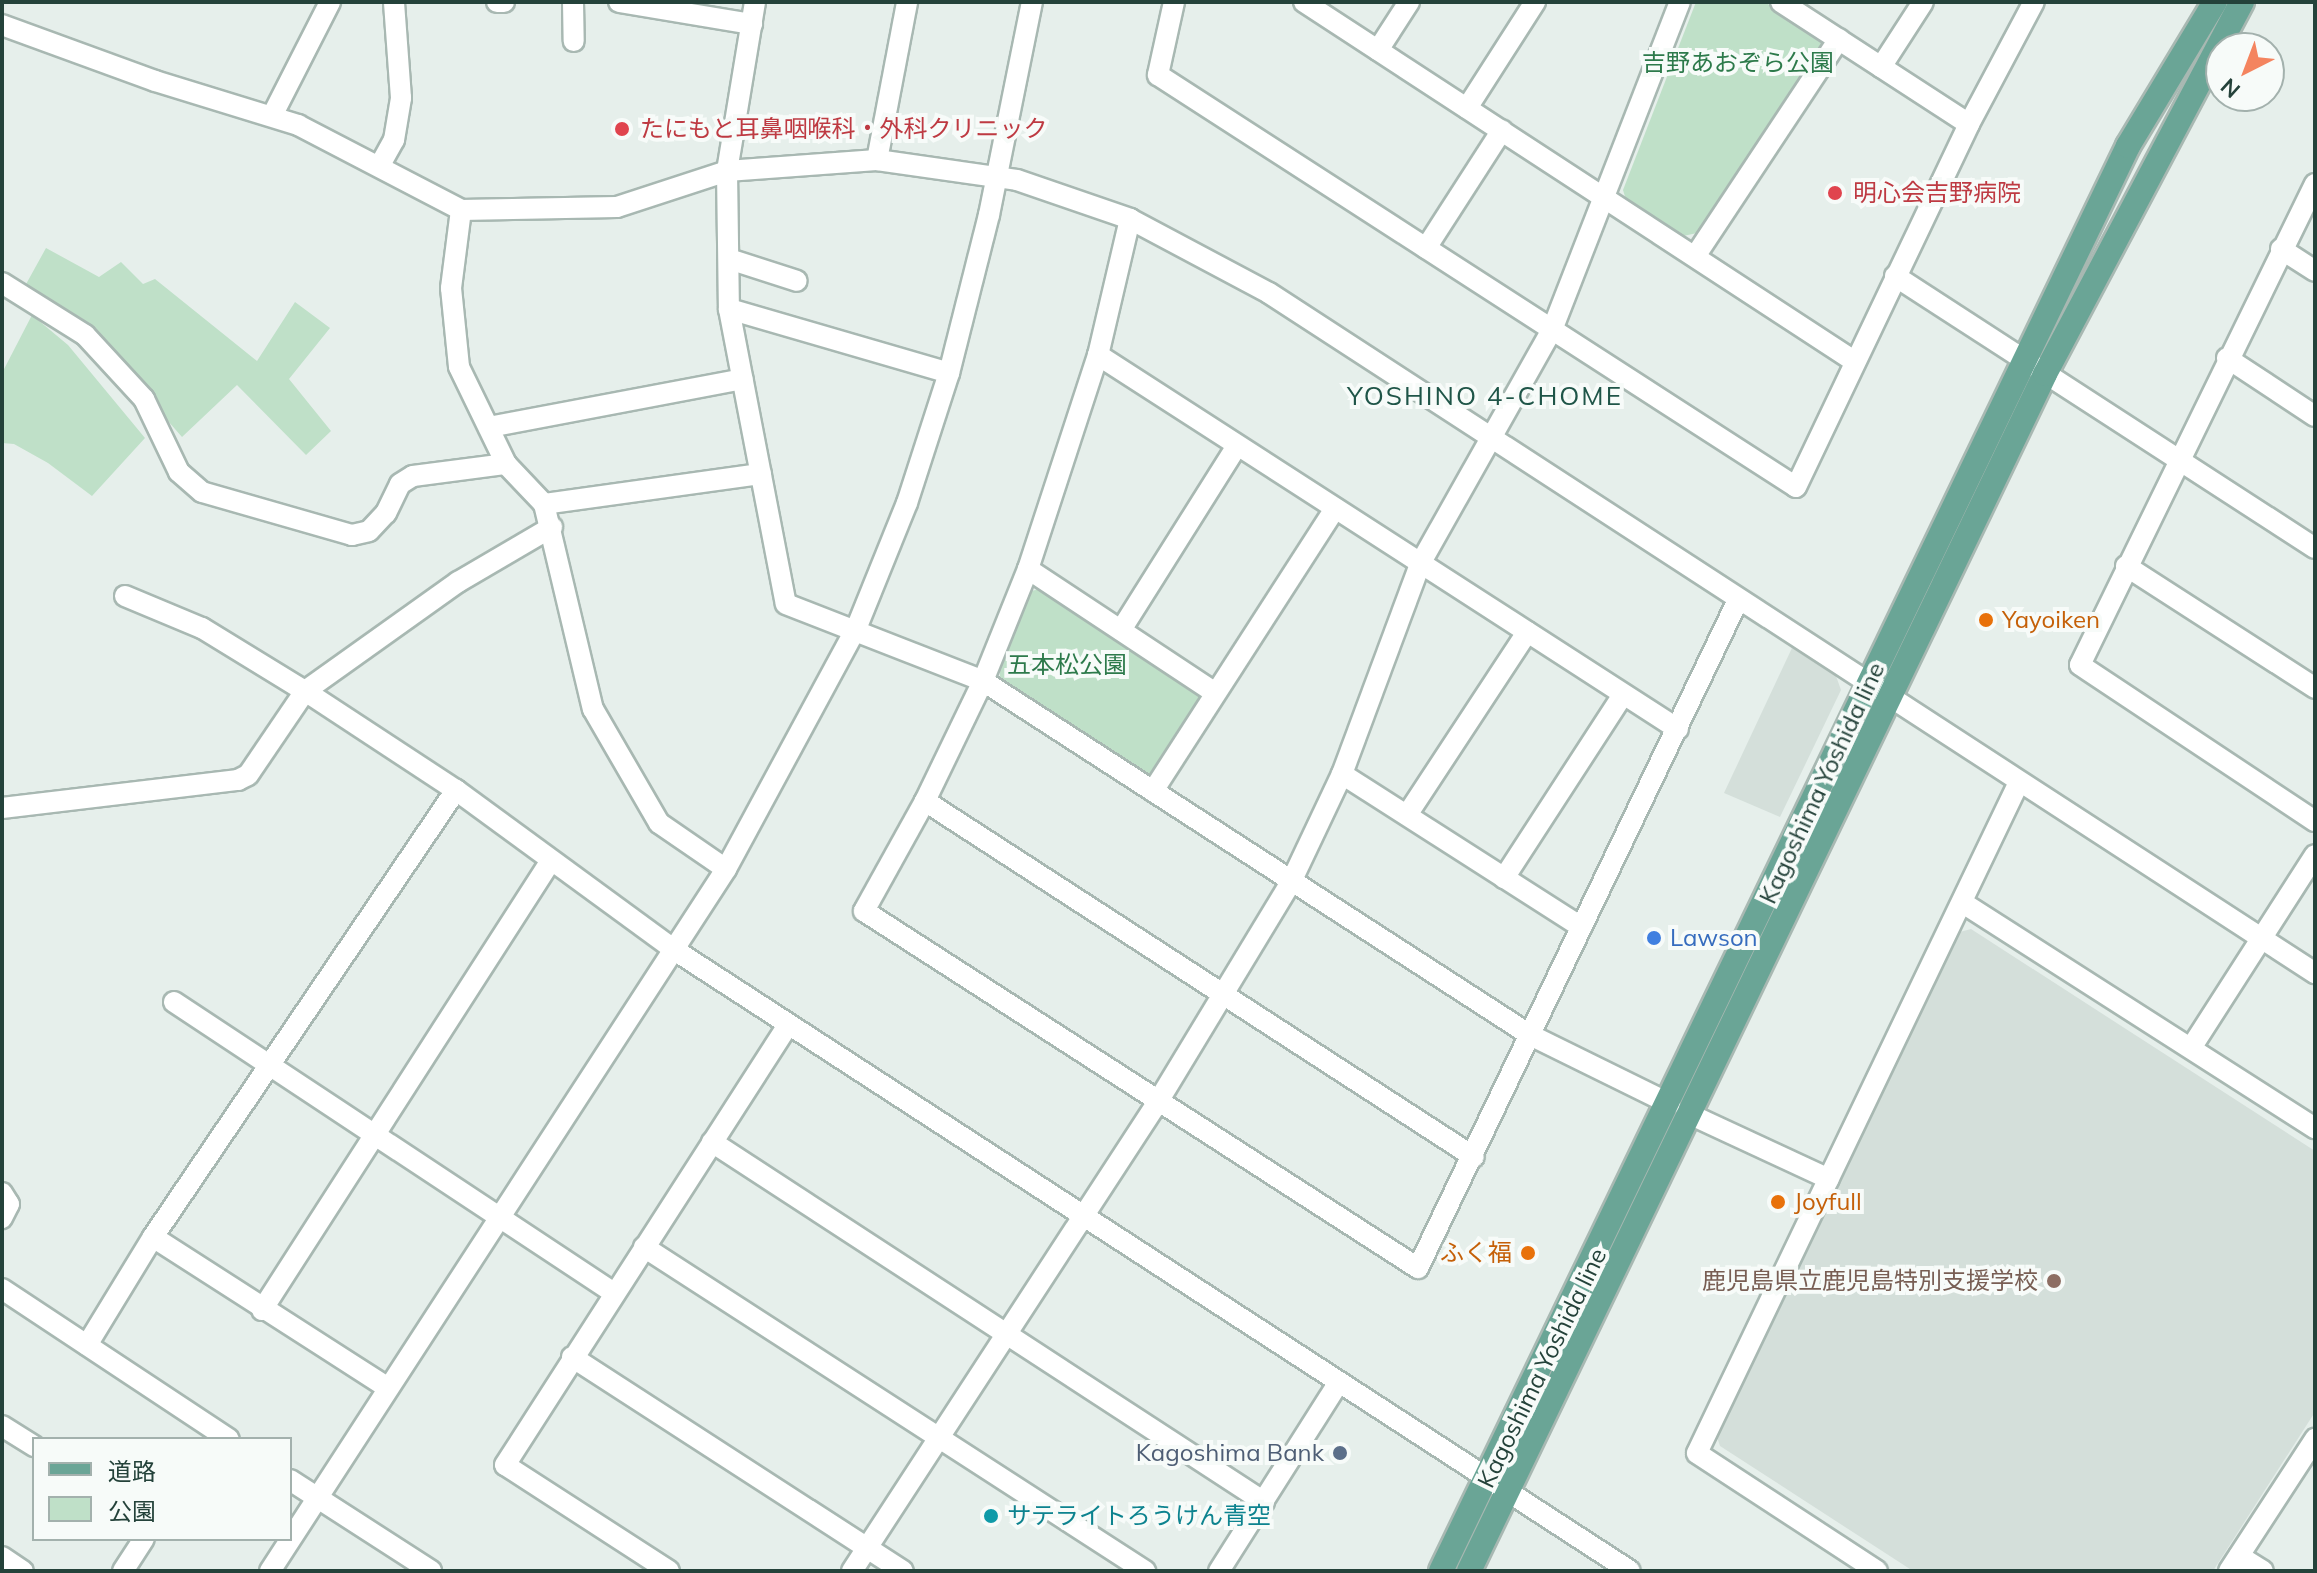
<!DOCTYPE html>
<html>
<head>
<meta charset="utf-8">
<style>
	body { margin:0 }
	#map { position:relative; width:2317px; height:1573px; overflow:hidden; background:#e6efeb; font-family:Mulish,"Noto Sans JP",sans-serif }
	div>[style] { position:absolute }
	.built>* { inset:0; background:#d4dfda }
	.green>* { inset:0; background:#bfe0c8 }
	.roads { filter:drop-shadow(2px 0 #a8b8b2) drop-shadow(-2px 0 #a8b8b2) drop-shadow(0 2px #a8b8b2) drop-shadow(0 -2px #a8b8b2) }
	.minor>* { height:20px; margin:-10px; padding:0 10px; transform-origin:10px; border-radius:10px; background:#fff }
	.major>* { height:24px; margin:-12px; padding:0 12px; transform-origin:12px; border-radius:12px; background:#6aa596 }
	.dots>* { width:22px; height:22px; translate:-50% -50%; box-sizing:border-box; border:4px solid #f7fbf9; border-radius:50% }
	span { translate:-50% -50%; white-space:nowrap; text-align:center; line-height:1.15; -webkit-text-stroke:8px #f7fbf9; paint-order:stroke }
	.park-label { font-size:24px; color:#2d7a4b }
	.health-label { font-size:24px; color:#be3a42 }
	.left { translate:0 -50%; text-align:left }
	.food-label { font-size:24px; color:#c56008 }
	.right { translate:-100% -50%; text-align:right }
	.street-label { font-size:24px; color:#24423a }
	.shop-label { font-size:24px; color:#366cbe }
	.education-label { font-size:24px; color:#785e54 }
	.service-label { font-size:24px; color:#4e5e75 }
	.culture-label { font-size:24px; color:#0d838f }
	.neighbourhood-label { font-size:26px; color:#1f5548; letter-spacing:2px }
	.frame { position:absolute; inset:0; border:4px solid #24423a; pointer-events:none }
	.legend { position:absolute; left:32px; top:1437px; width:260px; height:104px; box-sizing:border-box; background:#f7fbf9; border:2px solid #a3b1ad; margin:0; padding:10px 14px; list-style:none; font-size:24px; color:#24423a }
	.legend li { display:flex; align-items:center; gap:16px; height:40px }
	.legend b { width:40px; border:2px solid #a3b1ad }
	.north { position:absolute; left:2205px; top:32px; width:80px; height:80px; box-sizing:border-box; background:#f7fbf9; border:2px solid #a3b1ad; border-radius:50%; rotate:222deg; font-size:22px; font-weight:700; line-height:32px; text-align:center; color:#24423a }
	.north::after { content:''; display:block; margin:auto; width:28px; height:36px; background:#f4845f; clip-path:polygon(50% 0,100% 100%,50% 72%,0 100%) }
</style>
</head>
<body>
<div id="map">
	<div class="built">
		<div style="clip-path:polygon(1792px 648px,1836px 676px,1841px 690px,1780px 817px,1724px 793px)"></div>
		<div style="clip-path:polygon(1971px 929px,2315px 1151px,2315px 1412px,2213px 1571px,1913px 1571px,1720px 1446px,1717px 1437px,1960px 932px)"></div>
	</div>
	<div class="green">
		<div style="clip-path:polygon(1696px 2px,1765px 2px,1821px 39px,1822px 49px,1702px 232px,1683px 236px,1626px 200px,1623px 190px)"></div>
		<div style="clip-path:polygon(46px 248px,99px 277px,121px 262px,143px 284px,155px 279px,257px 361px,295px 302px,330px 328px,289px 379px,331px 431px,306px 455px,237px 385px,182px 437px,89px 331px,25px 286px)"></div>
		<div style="clip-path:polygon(32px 315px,68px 345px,145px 438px,92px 496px,48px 463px,14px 444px,2px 443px,2px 373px)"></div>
		<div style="clip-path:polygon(1042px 589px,1198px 692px,1200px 700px,1152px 774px,1144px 774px,1000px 680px,1000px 669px,1030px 591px)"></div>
	</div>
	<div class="roads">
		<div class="minor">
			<div style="left:497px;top:2px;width:7px"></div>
			<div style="left:573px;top:2px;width:39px;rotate:89deg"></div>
			<div style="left:619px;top:2px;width:135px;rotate:9.4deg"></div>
			<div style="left:755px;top:2px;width:171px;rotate:99.4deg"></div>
			<div style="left:727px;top:171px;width:138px;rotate:89.2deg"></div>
			<div style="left:729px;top:309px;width:300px;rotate:79.1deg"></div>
			<div style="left:786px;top:604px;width:212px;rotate:21.3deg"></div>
			<div style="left:983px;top:681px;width:652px;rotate:32.91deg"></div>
			<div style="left:1530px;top:1035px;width:156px;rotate:26.2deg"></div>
			<div style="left:1174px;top:2px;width:75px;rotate:102.4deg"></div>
			<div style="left:1158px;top:75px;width:759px;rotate:32.85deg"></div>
			<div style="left:1796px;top:487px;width:402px;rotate:-64.5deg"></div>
			<div style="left:1969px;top:124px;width:138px;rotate:-62deg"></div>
			<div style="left:1304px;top:2px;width:657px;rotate:33.13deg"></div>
			<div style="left:1781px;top:2px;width:224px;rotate:33deg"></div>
			<div style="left:2px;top:25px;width:163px;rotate:20.1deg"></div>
			<div style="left:155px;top:81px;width:150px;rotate:17.1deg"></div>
			<div style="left:298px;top:125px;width:184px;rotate:27.5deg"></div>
			<div style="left:461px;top:210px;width:156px;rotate:-1.1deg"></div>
			<div style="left:617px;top:207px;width:116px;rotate:-18.1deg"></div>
			<div style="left:727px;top:171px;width:150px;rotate:-4.2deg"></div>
			<div style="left:877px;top:160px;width:141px;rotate:8.1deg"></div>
			<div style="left:1017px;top:180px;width:120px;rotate:19deg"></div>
			<div style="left:1130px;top:219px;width:157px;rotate:28deg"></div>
			<div style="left:1269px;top:293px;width:1248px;rotate:33.03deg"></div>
			<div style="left:1378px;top:50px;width:57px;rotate:-57.1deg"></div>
			<div style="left:1881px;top:67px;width:77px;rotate:-57.1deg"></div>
			<div style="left:1467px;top:108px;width:126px;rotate:-57.3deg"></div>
			<div style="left:272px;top:116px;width:128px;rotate:-63deg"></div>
			<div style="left:877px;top:160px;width:161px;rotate:-79.2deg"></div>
			<div style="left:380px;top:165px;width:29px;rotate:-61deg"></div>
			<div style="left:394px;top:140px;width:43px;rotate:-80.5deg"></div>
			<div style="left:401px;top:98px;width:96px;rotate:-94.2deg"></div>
			<div style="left:2315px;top:184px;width:535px;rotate:116.04deg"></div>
			<div style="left:2080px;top:665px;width:282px;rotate:33.6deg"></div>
			<div style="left:461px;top:210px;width:79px;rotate:97.3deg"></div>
			<div style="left:451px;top:288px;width:79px;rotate:84.2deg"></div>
			<div style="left:459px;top:367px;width:108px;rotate:64.1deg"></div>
			<div style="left:506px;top:464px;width:55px;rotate:46.5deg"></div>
			<div style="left:544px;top:504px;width:211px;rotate:76.6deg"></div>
			<div style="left:593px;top:709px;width:132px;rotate:59.9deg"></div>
			<div style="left:659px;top:823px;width:81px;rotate:34.5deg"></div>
			<div style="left:1130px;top:219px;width:140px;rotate:103.2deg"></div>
			<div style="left:1098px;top:355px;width:225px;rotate:108.1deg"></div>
			<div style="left:1028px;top:569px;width:121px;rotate:111.9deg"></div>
			<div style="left:983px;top:681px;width:133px;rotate:115.8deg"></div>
			<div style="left:925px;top:801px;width:126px;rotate:119deg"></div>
			<div style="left:864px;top:911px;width:659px;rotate:32.8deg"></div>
			<div style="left:1418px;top:1268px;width:741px;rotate:-64.4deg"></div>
			<div style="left:1426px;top:248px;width:140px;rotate:-57.2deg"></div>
			<div style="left:2281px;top:249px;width:40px;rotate:32.9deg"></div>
			<div style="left:1696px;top:255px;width:259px;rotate:-56.5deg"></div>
			<div style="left:729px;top:259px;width:71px;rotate:17.9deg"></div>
			<div style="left:1895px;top:276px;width:500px;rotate:32.93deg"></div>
			<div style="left:2px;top:283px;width:98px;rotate:32.1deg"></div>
			<div style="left:85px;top:335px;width:87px;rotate:47.3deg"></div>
			<div style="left:144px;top:399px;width:81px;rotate:64.4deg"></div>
			<div style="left:179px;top:472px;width:30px;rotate:41deg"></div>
			<div style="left:202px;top:492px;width:156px;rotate:16deg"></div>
			<div style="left:352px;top:535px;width:17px;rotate:-13deg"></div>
			<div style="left:369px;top:531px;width:25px;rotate:-47deg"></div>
			<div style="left:386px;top:513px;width:32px;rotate:-64deg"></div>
			<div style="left:400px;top:484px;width:15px;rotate:-32deg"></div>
			<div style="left:413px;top:476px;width:94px;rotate:-7.4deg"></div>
			<div style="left:729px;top:309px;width:229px;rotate:16.2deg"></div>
			<div style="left:1098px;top:355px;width:690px;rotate:32.82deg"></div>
			<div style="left:2227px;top:358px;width:105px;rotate:33.4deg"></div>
			<div style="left:489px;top:427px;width:258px;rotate:-10.7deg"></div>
			<div style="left:544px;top:504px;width:219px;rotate:-7.9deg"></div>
			<div style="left:2126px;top:566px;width:225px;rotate:32.8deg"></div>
			<div style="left:1028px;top:569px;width:224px;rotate:33.5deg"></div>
			<div style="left:125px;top:596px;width:83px;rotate:22.6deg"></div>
			<div style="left:202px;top:628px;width:121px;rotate:31.5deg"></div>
			<div style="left:305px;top:691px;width:181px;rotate:33.3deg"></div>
			<div style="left:456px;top:790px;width:269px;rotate:36.2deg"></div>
			<div style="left:673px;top:949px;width:1141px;rotate:33.02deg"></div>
			<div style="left:1121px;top:630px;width:218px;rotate:-57.8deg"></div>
			<div style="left:1342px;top:774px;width:284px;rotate:32.6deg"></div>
			<div style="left:1153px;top:791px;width:336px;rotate:-57.2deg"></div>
			<div style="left:925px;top:801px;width:654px;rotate:32.96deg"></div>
			<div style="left:2px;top:808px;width:238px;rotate:-6.8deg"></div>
			<div style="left:238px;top:780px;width:11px;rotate:-27deg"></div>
			<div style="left:248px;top:775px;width:102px;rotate:-55.8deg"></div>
			<div style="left:305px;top:691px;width:188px;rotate:-35.5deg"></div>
			<div style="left:458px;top:582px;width:109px;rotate:-30.3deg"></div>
			<div style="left:1407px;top:815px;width:219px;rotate:-56.7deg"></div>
			<div style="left:1504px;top:878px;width:218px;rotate:-57deg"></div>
			<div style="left:1963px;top:903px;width:418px;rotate:32.6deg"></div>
			<div style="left:174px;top:1002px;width:528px;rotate:33.48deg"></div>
			<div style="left:2191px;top:1048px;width:229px;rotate:-57.3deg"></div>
			<div style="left:1689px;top:1114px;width:154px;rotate:24.9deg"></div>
			<div style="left:712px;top:1142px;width:659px;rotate:33.11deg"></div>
			<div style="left:2px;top:1193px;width:13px;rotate:58deg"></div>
			<div style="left:9px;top:1204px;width:16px;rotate:117deg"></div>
			<div style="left:153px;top:1237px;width:279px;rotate:32.7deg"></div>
			<div style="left:644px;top:1247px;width:597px;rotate:32.89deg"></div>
			<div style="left:2px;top:1289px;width:272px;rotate:33.5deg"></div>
			<div style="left:262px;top:1310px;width:533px;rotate:-57.26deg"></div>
			<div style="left:87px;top:1345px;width:127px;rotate:-58.6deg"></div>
			<div style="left:153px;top:1237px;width:540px;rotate:-55.87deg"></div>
			<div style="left:572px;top:1357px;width:394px;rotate:32.9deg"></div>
			<div style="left:2px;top:1426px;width:38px;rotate:32deg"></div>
			<div style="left:290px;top:1480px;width:168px;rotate:32.8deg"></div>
			<div style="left:2239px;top:1556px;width:28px;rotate:32deg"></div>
			<div style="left:2px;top:1557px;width:25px;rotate:34deg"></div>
			<div style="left:123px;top:1571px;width:38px;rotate:-57deg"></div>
			<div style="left:270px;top:1571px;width:837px;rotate:-56.99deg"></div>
			<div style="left:726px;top:869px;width:273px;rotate:-61.6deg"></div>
			<div style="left:856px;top:629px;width:136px;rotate:-68deg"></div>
			<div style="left:907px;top:503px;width:137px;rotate:-72.1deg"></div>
			<div style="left:949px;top:373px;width:163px;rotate:-75.8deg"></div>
			<div style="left:989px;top:215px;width:217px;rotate:-78.6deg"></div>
			<div style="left:669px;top:1571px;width:195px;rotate:-147.1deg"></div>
			<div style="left:505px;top:1465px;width:523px;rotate:-57.25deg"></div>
			<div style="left:852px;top:1571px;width:562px;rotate:-56.9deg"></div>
			<div style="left:1159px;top:1100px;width:255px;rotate:-58.8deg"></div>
			<div style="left:1291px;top:882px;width:119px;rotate:-64.7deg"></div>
			<div style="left:1342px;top:774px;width:224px;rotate:-69.6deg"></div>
			<div style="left:1420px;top:564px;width:269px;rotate:-60.6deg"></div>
			<div style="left:1552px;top:330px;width:352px;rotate:-68.7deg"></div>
			<div style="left:1219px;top:1571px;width:220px;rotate:-57.6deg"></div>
			<div style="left:1877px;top:1571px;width:215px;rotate:-146.8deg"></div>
			<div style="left:1697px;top:1453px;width:744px;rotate:-64.36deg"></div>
			<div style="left:2229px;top:1571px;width:158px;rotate:-56.9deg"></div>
		</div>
		<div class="major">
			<div style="left:1441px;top:1571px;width:1582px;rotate:-64.26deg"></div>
			<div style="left:2128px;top:146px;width:168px;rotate:-58.9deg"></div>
			<div style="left:1469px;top:1571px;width:1328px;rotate:-64.3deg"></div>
			<div style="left:2045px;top:374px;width:421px;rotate:-62.1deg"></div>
		</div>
	</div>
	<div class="dots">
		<div style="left:622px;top:129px;background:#e0444e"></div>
		<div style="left:1835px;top:193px;background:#e0444e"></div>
		<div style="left:1986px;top:620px;background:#e8710a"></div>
		<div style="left:1654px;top:938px;background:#3f7fe0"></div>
		<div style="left:1778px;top:1202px;background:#e8710a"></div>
		<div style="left:1528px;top:1253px;background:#e8710a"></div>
		<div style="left:2054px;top:1281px;background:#8d6e63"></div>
		<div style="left:1340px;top:1453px;background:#5c6f8a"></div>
		<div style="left:991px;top:1516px;background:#0f9aa8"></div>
	</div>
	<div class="park-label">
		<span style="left:1738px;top:63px">吉野あおぞら公園</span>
		<span style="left:1067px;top:665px">五本松公園</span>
	</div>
	<div class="health-label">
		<span class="left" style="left:640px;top:129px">たにもと耳鼻咽喉科・外科クリニック</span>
		<span class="left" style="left:1853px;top:193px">明心会吉野病院</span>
	</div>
	<div class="food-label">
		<span class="left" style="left:2002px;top:620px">Yayoiken</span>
		<span class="left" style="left:1794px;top:1202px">Joyfull</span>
		<span class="right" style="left:1512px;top:1253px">ふく福</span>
	</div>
	<div class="street-label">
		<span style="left:1822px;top:783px;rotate:-65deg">Kagoshima Yoshida line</span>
		<span style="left:1542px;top:1368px;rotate:-64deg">Kagoshima Yoshida line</span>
	</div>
	<div class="shop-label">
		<span class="left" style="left:1670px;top:938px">Lawson</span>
	</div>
	<div class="education-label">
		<span class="right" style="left:2038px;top:1281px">鹿児島県立鹿児島特別支援学校</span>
	</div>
	<div class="service-label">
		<span class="right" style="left:1324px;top:1453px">Kagoshima Bank</span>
	</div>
	<div class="culture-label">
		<span class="left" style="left:1007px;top:1516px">サテライトろうけん青空</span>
	</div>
	<div class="neighbourhood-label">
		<span style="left:1485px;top:396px">YOSHINO 4-CHOME</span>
	</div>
	<div class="frame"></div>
	<ul class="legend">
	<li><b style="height:10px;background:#6aa596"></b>道路</li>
	<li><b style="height:22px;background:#bfe0c8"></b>公園</li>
	</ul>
	<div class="north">N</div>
</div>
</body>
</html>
